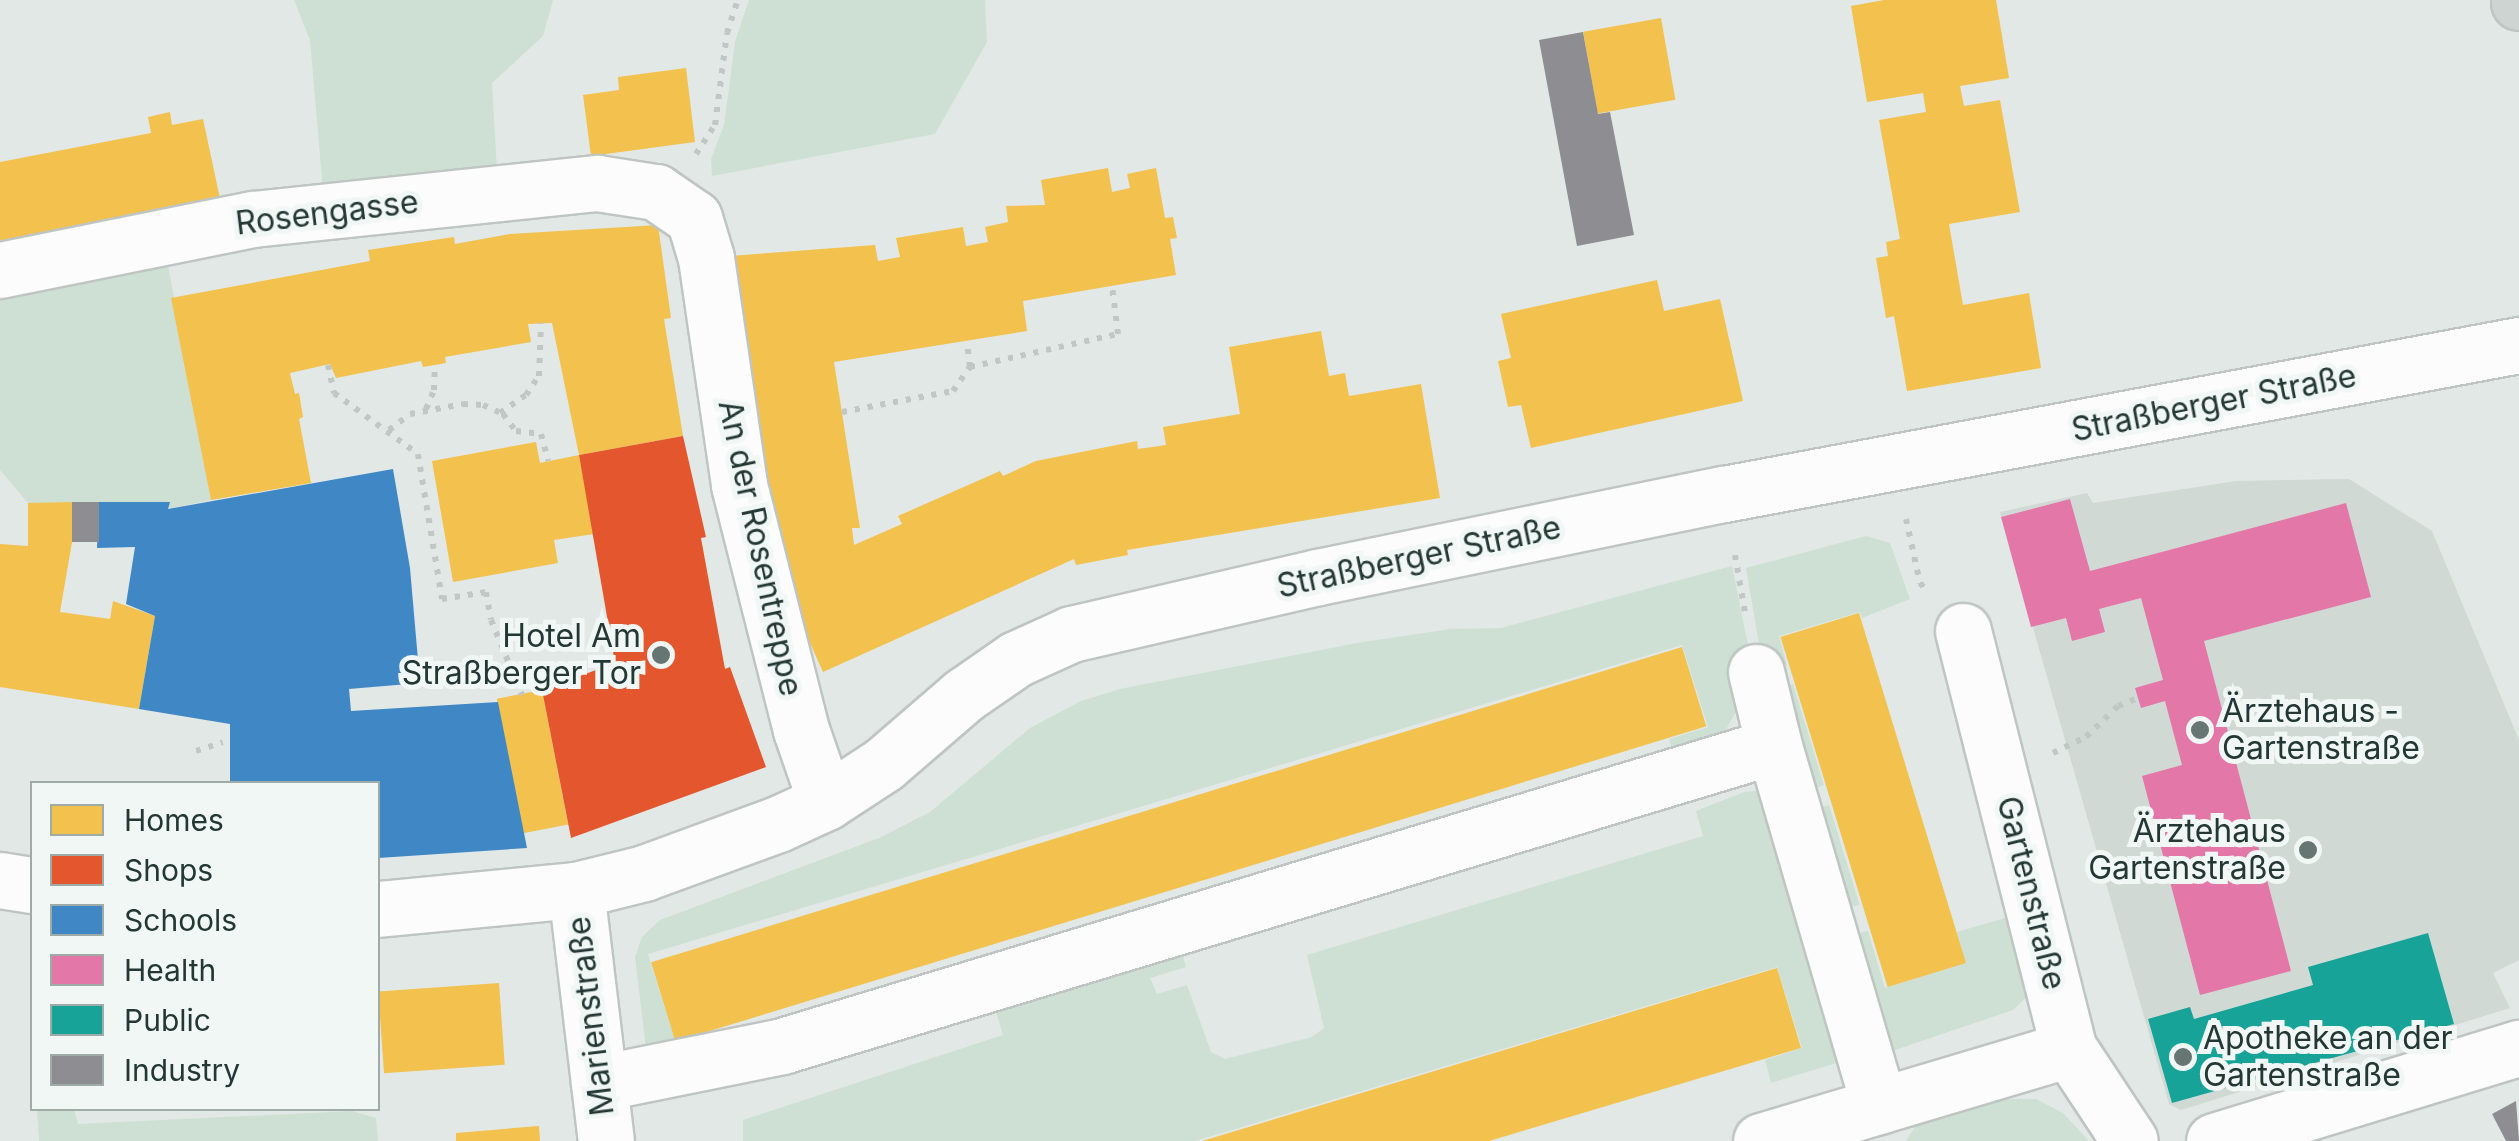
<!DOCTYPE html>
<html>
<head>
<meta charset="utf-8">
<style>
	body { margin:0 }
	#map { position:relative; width:2519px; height:1141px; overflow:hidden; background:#e2e8e5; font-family:Inter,sans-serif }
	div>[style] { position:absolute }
	.built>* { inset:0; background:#d1d9d5 }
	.green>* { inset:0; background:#cde0d3; transform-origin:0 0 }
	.homes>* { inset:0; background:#f2c14e; transform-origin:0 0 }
	.shops>* { inset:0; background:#e4572e }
	.schools>* { inset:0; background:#3f88c5 }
	.health>* { inset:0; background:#e377a8 }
	.public>* { inset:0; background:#17a398 }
	.industry>* { inset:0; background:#8d8d92; transform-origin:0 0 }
	.path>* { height:6px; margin-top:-3px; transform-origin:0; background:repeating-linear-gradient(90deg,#c0c8c5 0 5px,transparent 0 13px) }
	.roads { filter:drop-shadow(2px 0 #bfc5c2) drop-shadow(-2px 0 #bfc5c2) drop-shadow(0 2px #bfc5c2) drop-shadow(0 -2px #bfc5c2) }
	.minor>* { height:55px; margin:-27.5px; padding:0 27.5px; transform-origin:27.5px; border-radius:27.5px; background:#fbfcfb }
	.primary>* { height:55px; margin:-27.5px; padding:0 27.5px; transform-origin:27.5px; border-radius:27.5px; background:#ced4d2 }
	.dots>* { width:28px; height:28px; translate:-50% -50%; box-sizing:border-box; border:5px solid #f1f7f4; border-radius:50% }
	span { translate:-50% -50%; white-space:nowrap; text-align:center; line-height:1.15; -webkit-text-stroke:10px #f1f7f4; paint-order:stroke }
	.street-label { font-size:32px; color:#233834 }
	.poi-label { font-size:32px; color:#233834 }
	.right { translate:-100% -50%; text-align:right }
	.left { translate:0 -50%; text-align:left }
	.legend { position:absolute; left:30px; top:781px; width:350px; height:330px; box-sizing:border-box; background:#f1f7f4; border:2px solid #9faba7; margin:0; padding:12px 18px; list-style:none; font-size:30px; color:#233834 }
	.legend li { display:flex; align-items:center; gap:20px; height:50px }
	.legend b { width:50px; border:2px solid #9faba7 }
</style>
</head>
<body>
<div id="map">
	<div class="built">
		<div style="clip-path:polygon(2349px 479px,2432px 531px,2519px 740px,2519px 960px,2493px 973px,2510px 1008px,2181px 1110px,2169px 1104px,2000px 512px,2087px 493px,2093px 503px,2236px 481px)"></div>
	</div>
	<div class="green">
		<div style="clip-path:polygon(294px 0,553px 0,543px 36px,492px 83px,497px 171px,323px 191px,310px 40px)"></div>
		<div style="clip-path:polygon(749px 0,985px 0,987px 42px,935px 134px,712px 176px,711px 159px,724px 125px,735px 42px)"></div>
		<div style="clip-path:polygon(167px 259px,211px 500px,168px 509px,169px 502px,28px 503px,0 470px,0 292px)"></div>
		<div style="clip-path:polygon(1866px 536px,1890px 543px,1910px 599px,1862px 618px,1860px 612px,1779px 636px,1787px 665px,1763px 667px,1746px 568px)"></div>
		<div style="clip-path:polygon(1732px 566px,1750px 655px,1738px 708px,1724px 733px,1673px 752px,1669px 739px,1708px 727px,1682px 645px,648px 954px,675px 1040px,646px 1048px,635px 957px,642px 937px,660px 920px,879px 838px,930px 812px,1030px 728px,1081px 701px,1120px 689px,1357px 643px,1451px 629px,1501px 628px)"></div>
		<div style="left:1793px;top:684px;width:106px;height:22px;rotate:73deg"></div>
		<div style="clip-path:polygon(1762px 790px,1840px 1062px,1771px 1083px,1765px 1060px,1802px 1048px,1777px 967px,1195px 1141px,743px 1141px,743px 1120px,1003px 1035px,990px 991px,1177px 937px,1186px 967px,1150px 978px,1157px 994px,1187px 985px,1211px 1052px,1225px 1059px,1312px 1037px,1324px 1028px,1307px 955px,1703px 836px,1696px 811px,1744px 792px)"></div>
		<div style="left:1829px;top:805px;width:104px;height:19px;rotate:73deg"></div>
		<div style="clip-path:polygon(2026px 912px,2031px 993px,2013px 1010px,1889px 1052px,1846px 936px,1868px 931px,1885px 988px,1965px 963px,1957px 932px)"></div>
		<div style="clip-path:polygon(2008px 1099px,2036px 1099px,2063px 1113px,2089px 1141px,1906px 1141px,1920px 1118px)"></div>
		<div style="clip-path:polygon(37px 1109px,74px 1109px,78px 1124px,352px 1111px,376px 1118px,378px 1141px,39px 1141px)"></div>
	</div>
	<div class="homes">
		<div style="clip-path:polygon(1884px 0,1996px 0,2009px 78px,1960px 86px,1964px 106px,2000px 100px,2020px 212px,1949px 224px,1963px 305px,2029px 293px,2041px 368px,1907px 391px,1894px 316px,1886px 318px,1876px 258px,1888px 256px,1886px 242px,1900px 239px,1879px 120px,1926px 112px,1923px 93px,1867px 102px,1851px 6px)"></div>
		<div style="left:1661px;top:18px;width:83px;height:79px;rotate:80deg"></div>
		<div style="clip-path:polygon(686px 68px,695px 142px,591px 156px,583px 95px,619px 90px,618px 77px)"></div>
		<div style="clip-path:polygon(170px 112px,172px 125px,203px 119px,222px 208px,0 250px,0 162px,151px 133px,148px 117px)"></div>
		<div style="clip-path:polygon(1108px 168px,1112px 192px,1130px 188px,1127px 174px,1156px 168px,1165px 218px,1173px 217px,1177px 238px,1170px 239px,1176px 275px,1023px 301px,1027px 331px,834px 362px,860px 528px,852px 528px,854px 545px,902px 524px,898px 516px,1000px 471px,1003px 476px,1036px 461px,1137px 441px,1138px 449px,1166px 445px,1163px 427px,1240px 414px,1229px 347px,1321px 331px,1329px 376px,1345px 373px,1349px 396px,1421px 384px,1440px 498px,1127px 550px,1128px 555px,1076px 565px,1074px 559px,823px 672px,781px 578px,730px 256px,875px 245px,878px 261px,900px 257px,896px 238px,963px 227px,966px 246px,988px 242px,985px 227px,1008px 222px,1006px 206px,1045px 205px,1041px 180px)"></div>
		<div style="clip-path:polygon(658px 225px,671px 318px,664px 319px,683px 436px,579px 455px,594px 534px,554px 540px,558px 563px,453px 582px,432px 461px,536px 442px,540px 463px,579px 455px,552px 323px,528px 324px,531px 342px,445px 357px,446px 363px,423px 367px,421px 361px,336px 378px,330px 364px,290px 373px,295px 394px,299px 393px,303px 417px,299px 419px,311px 483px,211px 500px,171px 298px,370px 261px,368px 250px,454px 237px,455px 244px,510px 234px)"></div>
		<div style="clip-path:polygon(1657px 280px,1664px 311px,1720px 299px,1743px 401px,1531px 448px,1521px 405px,1508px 407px,1498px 361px,1511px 358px,1501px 314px)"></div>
		<div style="clip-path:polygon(72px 502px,72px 542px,60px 612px,110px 619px,113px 601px,155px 616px,139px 709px,0 687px,0 544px,28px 546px,28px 503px)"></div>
		<div style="left:1859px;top:613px;width:366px;height:82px;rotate:73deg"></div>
		<div style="left:1682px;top:647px;width:83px;height:1078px;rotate:73deg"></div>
		<div style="left:542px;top:690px;width:137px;height:46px;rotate:79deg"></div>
		<div style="clip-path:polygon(1777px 968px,1801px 1048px,1489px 1141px,1202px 1141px)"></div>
		<div style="left:499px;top:983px;width:82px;height:121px;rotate:86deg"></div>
		<div style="clip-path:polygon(539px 1126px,540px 1141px,456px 1141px,456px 1133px)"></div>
	</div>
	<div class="shops">
		<div style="clip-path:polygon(683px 436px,706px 537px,701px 538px,725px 669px,730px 667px,766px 767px,571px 838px,542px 690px,615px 663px,579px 455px)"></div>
	</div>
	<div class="schools">
		<div style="clip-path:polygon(393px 469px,410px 568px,420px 683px,349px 689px,351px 711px,498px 702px,527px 848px,378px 858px,378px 784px,230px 784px,230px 724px,139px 709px,155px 616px,126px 604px,135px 547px,97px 548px,99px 502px,170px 502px,168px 509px)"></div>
	</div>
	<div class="health">
		<div style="clip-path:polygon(2070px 499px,2090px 571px,2346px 503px,2371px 597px,2204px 641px,2291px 971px,2200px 995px,2142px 776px,2182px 765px,2165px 701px,2141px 708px,2135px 688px,2163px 680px,2141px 598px,2099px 609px,2105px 632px,2072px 641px,2066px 618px,2031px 627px,2001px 517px)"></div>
	</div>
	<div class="public">
		<div style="clip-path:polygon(2428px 933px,2454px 1024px,2172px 1103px,2148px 1019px,2190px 1007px,2194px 1019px,2313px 985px,2308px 967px)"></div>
	</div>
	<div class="industry">
		<div style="clip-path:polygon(1583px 32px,1598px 114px,1610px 112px,1634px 235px,1577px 246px,1539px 40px)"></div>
		<div style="left:72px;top:502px;width:27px;height:40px"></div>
		<div style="clip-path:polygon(2516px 1101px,2519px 1141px,2506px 1141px,2492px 1114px)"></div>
	</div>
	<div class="path">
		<div style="left:696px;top:154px;width:35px;rotate:-57deg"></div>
		<div style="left:715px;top:125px;width:93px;rotate:-82.6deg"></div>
		<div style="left:727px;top:33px;width:35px;rotate:-72deg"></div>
		<div style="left:328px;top:365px;width:29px;rotate:78deg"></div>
		<div style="left:334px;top:393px;width:104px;rotate:36deg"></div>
		<div style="left:418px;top:454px;width:147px;rotate:80.6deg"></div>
		<div style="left:442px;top:599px;width:45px;rotate:-9deg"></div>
		<div style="left:486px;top:592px;width:28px;rotate:80deg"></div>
		<div style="left:491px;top:620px;width:81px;rotate:67.5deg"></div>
		<div style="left:970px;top:367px;width:152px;rotate:-12.6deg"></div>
		<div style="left:1118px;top:334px;width:48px;rotate:-97.1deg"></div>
		<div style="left:426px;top:409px;width:21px;rotate:-67deg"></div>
		<div style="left:434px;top:390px;width:25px;rotate:-88deg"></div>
		<div style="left:842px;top:412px;width:113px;rotate:-10.7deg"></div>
		<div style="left:953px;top:391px;width:29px;rotate:-55deg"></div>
		<div style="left:970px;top:367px;width:26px;rotate:-97deg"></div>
		<div style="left:500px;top:413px;width:32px;rotate:-35deg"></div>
		<div style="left:526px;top:395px;width:23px;rotate:-56deg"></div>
		<div style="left:539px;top:376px;width:53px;rotate:-87.8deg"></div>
		<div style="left:389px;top:430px;width:26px;rotate:-37deg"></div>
		<div style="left:410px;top:414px;width:54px;rotate:-10.7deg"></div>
		<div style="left:463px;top:404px;width:20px;rotate:3deg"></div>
		<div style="left:483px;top:405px;width:22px;rotate:24deg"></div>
		<div style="left:503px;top:414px;width:21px;rotate:53deg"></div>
		<div style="left:516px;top:431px;width:25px;rotate:7deg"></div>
		<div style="left:541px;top:434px;width:28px;rotate:75deg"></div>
		<div style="left:1906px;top:519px;width:66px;rotate:77.7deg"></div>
		<div style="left:1920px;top:583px;width:13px;rotate:48deg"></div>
		<div style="left:1735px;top:555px;width:64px;rotate:80.1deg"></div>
		<div style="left:196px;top:751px;width:28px;rotate:-18deg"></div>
		<div style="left:2053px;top:753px;width:37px;rotate:-26deg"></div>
		<div style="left:2086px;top:737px;width:45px;rotate:-44.1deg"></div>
		<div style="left:2118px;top:706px;width:22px;rotate:-22deg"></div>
	</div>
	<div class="roads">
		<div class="minor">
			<div style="left:0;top:270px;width:258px;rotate:-11.4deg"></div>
			<div style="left:253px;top:219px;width:346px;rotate:-6deg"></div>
			<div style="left:597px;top:183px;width:60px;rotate:8.7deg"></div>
			<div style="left:656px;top:192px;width:46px;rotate:34.4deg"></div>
			<div style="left:694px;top:218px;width:42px;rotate:73.3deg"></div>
			<div style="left:706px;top:258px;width:229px;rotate:81.7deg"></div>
			<div style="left:739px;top:485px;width:253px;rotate:75.8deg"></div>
			<div style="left:801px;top:730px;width:76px;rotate:70.9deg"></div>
			<div style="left:1963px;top:631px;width:431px;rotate:75.8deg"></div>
			<div style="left:2069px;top:1049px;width:110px;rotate:56.5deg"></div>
			<div style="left:1756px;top:672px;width:76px;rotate:76.3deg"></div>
			<div style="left:0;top:880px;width:32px;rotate:9deg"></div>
			<div style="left:576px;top:890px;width:253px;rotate:83.2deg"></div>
			<div style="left:378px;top:909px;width:199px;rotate:-5.5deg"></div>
			<div style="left:576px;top:890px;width:70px;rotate:-14deg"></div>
			<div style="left:644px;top:873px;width:143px;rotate:-20.1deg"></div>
			<div style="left:778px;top:824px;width:53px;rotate:-24.6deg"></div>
			<div style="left:826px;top:802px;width:69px;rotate:-33.2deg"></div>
			<div style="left:884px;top:764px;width:106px;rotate:-40.8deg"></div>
			<div style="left:964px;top:695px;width:63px;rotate:-34.7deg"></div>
			<div style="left:1016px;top:659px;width:60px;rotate:-24.4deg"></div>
			<div style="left:1071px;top:634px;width:253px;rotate:-13deg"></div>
			<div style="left:1318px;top:577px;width:414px;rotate:-11.6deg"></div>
			<div style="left:1724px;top:494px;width:809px;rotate:-10.62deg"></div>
			<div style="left:599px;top:1083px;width:187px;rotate:-11.4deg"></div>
			<div style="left:782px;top:1046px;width:1036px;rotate:-16.83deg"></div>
			<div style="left:1774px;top:746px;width:375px;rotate:73.7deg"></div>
			<div style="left:1761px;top:1141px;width:321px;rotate:-16.6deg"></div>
			<div style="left:2214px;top:1141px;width:319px;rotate:-17deg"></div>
		</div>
		<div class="primary">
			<div style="left:2519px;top:0;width:2px;rotate:90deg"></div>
		</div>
	</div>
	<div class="dots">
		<div style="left:661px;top:655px;background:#667672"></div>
		<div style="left:2200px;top:730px;background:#667672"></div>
		<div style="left:2308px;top:850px;background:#667672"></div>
		<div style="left:2183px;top:1057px;background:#667672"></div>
	</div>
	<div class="street-label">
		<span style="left:327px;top:213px;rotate:-7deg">Rosengasse</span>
		<span style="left:2214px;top:403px;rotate:-11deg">Straßberger Straße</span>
		<span style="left:760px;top:548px;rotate:78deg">An der Rosentreppe</span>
		<span style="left:1419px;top:557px;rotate:-12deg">Straßberger Straße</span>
		<span style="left:2031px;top:893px;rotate:76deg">Gartenstraße</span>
		<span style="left:591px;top:1016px;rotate:-97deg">Marienstraße</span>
	</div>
	<div class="poi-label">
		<span class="right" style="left:641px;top:655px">Hotel Am<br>Straßberger Tor</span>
		<span class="left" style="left:2222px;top:730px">Ärztehaus -<br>Gartenstraße</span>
		<span class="right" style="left:2286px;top:850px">Ärztehaus<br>Gartenstraße</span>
		<span class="left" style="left:2203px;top:1057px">Apotheke an der<br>Gartenstraße</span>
	</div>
	<ul class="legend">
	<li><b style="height:28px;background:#f2c14e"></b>Homes</li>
	<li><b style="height:28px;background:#e4572e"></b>Shops</li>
	<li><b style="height:28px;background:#3f88c5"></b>Schools</li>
	<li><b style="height:28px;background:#e377a8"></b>Health</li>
	<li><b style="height:28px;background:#17a398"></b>Public</li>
	<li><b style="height:28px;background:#8d8d92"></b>Industry</li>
	</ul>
</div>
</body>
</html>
